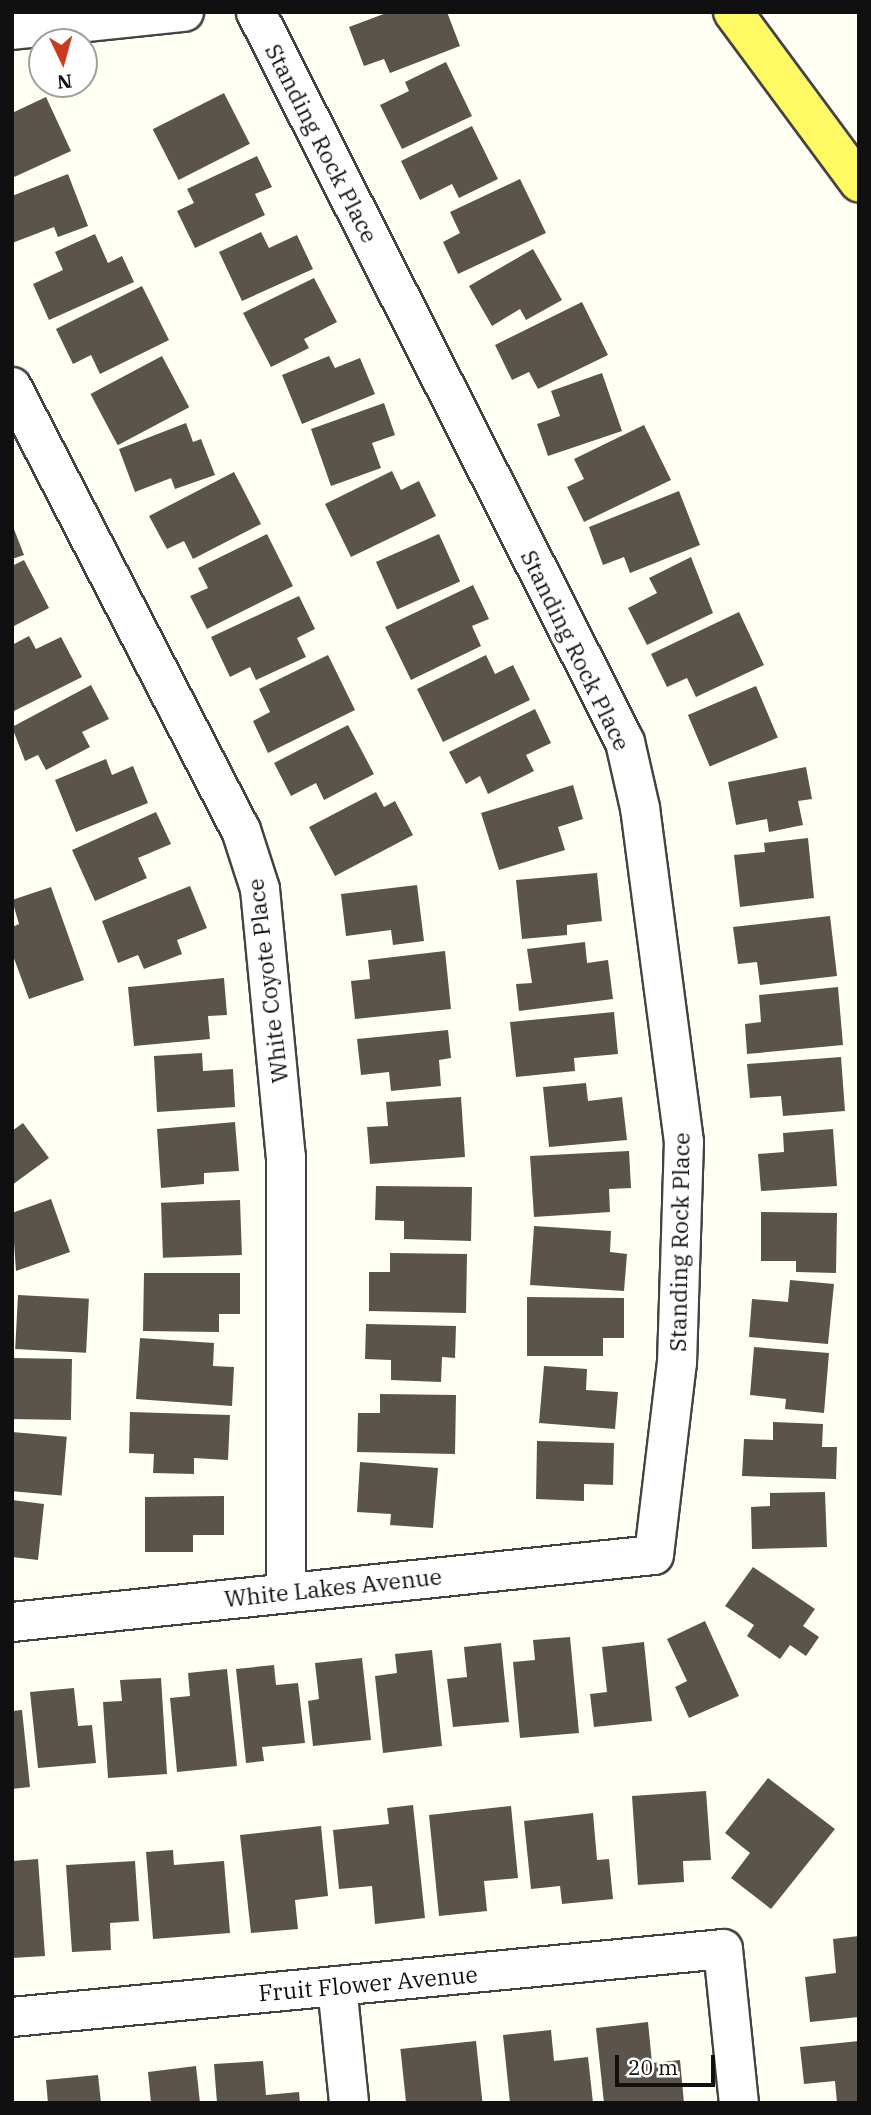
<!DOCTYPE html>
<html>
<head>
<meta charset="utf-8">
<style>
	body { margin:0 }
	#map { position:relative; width:871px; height:2115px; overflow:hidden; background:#fffff4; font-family:"IBM Plex Serif",serif }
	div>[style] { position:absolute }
	.building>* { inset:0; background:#5a544c; transform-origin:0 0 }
	.roads { filter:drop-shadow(2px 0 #434343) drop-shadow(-2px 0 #434343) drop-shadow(0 2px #434343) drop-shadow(0 -2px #434343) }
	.minor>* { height:38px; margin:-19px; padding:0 19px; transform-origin:19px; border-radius:19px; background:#fff }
	.major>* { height:38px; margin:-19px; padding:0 19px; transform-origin:19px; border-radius:19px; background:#fffa64 }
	span { translate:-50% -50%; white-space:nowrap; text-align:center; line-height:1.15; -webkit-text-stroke:7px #fff; paint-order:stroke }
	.street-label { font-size:23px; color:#101010 }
	.frame { position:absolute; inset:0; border:14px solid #101010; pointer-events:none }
	.north { position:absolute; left:28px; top:28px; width:70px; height:70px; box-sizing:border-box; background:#fff; border:2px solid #9f9f9f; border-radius:50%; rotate:175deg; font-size:19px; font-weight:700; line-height:28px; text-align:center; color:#101010 }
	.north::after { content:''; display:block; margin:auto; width:24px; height:32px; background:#cc3a1d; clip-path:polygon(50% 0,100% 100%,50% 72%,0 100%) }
	.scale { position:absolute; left:615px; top:2055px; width:100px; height:32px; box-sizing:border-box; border:4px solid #101010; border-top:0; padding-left:9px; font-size:21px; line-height:24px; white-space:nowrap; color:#101010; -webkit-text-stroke:5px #fff; paint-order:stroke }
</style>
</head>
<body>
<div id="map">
	<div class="building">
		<div style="clip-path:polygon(389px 12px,447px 12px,460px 46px,390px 73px,384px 59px,364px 66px,349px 27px)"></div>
		<div style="clip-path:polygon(446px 62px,472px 116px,402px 149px,380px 105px,409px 91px,405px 82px)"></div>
		<div style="left:224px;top:93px;width:57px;height:80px;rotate:63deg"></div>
		<div style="clip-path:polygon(46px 97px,71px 151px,12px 178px,12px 113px)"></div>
		<div style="clip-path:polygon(472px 126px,498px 179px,459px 198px,452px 184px,420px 200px,401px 161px)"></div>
		<div style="clip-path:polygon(257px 156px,272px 187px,255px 194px,265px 215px,195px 248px,177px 211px,194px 203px,187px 189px)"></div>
		<div style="clip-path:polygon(68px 174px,88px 226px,58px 237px,54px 227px,12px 243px,12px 196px)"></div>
		<div style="clip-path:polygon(520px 179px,546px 233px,458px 274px,443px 242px,460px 233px,450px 212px)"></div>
		<div style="clip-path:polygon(261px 232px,269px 248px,297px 235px,313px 269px,242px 301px,219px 252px)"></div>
		<div style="clip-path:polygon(95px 234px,108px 263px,122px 256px,134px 282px,49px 320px,33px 284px,63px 270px,55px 252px)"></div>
		<div style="clip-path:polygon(533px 249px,562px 300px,526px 320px,520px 309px,492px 326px,469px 286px)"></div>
		<div style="clip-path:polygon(314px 278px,337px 322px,304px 339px,309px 348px,271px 367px,243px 313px)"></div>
		<div style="clip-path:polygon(142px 286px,169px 340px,100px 374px,91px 355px,73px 364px,56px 329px)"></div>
		<div style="clip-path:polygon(582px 302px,608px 355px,538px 389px,529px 372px,512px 380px,495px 345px)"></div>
		<div style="left:162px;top:356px;width:58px;height:81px;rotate:62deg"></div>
		<div style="clip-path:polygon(329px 356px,335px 368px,360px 358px,375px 394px,302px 424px,282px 375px)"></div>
		<div style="clip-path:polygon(602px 373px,622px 431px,548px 456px,537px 424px,560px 416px,551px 391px)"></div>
		<div style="clip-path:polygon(384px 403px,395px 435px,372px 443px,381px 468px,331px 486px,311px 429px)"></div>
		<div style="clip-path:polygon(186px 423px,193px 442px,201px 439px,215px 475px,175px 489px,171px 478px,135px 492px,119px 449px)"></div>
		<div style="clip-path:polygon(644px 425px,671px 480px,584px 522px,567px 487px,584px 479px,574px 459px)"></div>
		<div style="clip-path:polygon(392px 471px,401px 490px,419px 481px,436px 516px,351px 557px,325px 504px)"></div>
		<div style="clip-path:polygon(234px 472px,261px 524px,193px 559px,184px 541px,167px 549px,149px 516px)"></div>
		<div style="clip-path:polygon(679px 491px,700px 545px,630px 573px,624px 557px,603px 565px,589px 527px)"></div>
		<div style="clip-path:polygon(12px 524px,24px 555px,12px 559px)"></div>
		<div style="clip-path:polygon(267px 534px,293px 586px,207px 629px,190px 596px,208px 588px,198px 568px)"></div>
		<div style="left:439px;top:534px;width:52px;height:69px;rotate:66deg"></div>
		<div style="clip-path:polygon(691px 557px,713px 613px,647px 645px,628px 608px,657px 593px,649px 578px)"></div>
		<div style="clip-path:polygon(24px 560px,49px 608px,12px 627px,12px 566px)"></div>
		<div style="clip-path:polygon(473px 585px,489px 619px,472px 626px,481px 646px,411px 680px,385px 627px)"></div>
		<div style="clip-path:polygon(299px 596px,315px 629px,297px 638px,306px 657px,256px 680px,250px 667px,230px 677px,211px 637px)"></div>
		<div style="clip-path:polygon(739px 612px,764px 665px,696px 697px,687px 678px,667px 687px,651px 654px)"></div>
		<div style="clip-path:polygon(29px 636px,36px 649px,61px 637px,82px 677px,12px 712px,12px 645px)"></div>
		<div style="clip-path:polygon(328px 655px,355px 710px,268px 753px,253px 721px,270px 712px,259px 689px)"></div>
		<div style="clip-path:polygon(486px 655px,495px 674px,513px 665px,530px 700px,443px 742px,417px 689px)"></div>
		<div style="clip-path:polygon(91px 685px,109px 719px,82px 732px,90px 747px,46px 770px,38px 755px,25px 761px,12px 727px)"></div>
		<div style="left:756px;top:686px;width:56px;height:74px;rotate:67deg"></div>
		<div style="clip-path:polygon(535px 709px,551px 743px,526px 755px,534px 771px,488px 794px,480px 776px,466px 784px,449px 752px)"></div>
		<div style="clip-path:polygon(348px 725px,374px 774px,324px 800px,316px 783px,291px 796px,274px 763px)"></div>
		<div style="clip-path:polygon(106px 759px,112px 775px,133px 766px,148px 803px,76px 832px,55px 780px)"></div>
		<div style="clip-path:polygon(806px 767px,812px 799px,798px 801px,803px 825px,769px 832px,767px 819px,736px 825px,728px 782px)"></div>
		<div style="clip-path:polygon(573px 785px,583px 819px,558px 827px,565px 850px,499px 870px,481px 813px)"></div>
		<div style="clip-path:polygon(376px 792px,384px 807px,395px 801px,413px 835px,335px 876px,309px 827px)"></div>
		<div style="clip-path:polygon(156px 812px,171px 844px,138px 858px,147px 878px,95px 901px,72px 850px)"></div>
		<div style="clip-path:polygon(808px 838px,814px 898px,740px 907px,734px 855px,765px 852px,764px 843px)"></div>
		<div style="clip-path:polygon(597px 873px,602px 921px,567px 925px,567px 935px,522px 939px,516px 880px)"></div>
		<div style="clip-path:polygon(417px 885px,424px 941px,393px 945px,391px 930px,346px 936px,341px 894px)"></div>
		<div style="clip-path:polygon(190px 886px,207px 928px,177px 940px,182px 954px,144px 969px,138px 955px,118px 963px,102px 921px)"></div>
		<div style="clip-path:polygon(51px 887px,84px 980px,29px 999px,12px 953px,12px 927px,19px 924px,12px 900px)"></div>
		<div style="clip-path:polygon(830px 916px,837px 976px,760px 985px,757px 962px,738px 964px,733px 927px)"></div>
		<div style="clip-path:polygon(585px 942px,587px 963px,608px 960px,613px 999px,519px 1011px,516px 984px,532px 983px,527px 949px)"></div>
		<div style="clip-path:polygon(445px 951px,451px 1009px,355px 1019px,351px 981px,370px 979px,368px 960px)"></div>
		<div style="clip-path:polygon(224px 978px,227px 1015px,208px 1016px,210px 1039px,134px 1046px,128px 987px)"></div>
		<div style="clip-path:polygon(838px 987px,843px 1045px,747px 1054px,745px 1024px,761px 1022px,759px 995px)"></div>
		<div style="clip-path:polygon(614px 1012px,618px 1054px,574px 1058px,575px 1071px,516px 1077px,510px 1022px)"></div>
		<div style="clip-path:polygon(448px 1030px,451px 1058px,439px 1060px,441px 1086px,391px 1091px,389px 1072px,361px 1075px,357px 1039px)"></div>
		<div style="clip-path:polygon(202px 1053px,203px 1071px,233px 1069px,235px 1107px,157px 1112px,154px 1056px)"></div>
		<div style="clip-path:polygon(841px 1057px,845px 1111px,783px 1116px,781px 1096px,750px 1098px,747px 1064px)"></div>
		<div style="clip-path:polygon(586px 1083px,588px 1101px,622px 1097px,627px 1140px,549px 1147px,543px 1087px)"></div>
		<div style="clip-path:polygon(461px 1097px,465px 1157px,370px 1164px,367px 1127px,388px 1126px,386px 1102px)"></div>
		<div style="clip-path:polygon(235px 1122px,239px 1171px,204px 1173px,204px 1184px,161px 1188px,157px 1129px)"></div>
		<div style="clip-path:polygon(23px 1123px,49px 1158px,12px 1185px,12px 1131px)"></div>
		<div style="clip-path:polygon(833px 1129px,837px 1186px,761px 1191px,758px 1154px,784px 1152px,783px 1133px)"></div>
		<div style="clip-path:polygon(629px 1151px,631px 1188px,609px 1189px,610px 1212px,534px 1217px,530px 1156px)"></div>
		<div style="clip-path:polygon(376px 1186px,472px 1187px,471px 1241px,404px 1239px,404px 1221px,375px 1220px)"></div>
		<div style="clip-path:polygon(51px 1199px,70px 1252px,16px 1271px,12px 1213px)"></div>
		<div style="left:240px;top:1200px;width:55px;height:79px;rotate:88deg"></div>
		<div style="clip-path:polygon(761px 1212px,837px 1213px,836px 1273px,796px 1272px,796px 1261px,761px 1261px)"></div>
		<div style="clip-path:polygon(534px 1226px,611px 1231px,610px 1252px,627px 1254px,624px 1291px,530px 1285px)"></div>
		<div style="clip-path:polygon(390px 1253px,467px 1254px,466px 1313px,369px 1311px,369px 1272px,390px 1272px)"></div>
		<div style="clip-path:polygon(144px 1273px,240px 1273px,240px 1314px,219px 1314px,219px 1332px,143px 1331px)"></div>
		<div style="clip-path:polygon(790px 1280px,834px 1284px,828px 1344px,749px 1337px,752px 1299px,788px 1302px)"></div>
		<div style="left:18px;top:1295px;width:71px;height:54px;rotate:3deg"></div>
		<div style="clip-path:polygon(527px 1297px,624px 1298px,624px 1338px,603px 1338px,603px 1356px,527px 1356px)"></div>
		<div style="clip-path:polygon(366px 1324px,456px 1326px,455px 1358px,442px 1357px,441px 1382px,391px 1380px,391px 1360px,365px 1359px)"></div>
		<div style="clip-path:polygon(140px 1338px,214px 1343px,213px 1366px,234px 1367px,232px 1406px,136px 1399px)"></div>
		<div style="clip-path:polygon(754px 1347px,829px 1353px,824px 1413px,785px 1409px,786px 1399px,750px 1395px)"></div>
		<div style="left:12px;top:1358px;width:60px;height:61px;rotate:1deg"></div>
		<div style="clip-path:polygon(544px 1366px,587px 1369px,586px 1390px,618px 1392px,615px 1429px,539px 1423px)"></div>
		<div style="clip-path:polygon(380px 1394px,456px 1395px,455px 1454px,357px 1452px,358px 1413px,380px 1413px)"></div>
		<div style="clip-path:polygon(130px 1412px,230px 1415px,228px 1460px,194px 1458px,194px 1474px,153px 1473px,154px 1454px,129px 1453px)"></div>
		<div style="clip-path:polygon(773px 1422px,823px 1424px,822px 1447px,837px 1447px,836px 1479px,742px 1476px,744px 1439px,773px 1440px)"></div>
		<div style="left:12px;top:1432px;width:55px;height:59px;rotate:5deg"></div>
		<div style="clip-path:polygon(537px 1441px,614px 1443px,613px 1485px,584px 1484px,584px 1501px,536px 1499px)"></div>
		<div style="clip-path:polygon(360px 1462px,438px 1468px,433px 1528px,390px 1525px,391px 1514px,357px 1512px)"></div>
		<div style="clip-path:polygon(825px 1492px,827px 1547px,752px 1549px,751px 1507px,770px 1506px,770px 1493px)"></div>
		<div style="clip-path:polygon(224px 1496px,224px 1535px,193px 1535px,193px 1552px,145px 1552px,145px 1497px)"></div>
		<div style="clip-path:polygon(12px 1500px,44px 1504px,38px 1560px,12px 1557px)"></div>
		<div style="clip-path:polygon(753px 1567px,815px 1609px,803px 1626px,819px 1637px,806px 1656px,790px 1645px,780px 1659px,747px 1636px,754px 1625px,725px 1606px)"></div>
		<div style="clip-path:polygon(705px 1621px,739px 1696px,689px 1718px,675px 1687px,687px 1681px,667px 1639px)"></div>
		<div style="clip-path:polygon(570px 1637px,579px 1733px,520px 1738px,513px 1662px,535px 1660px,533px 1640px)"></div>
		<div style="clip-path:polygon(644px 1642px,652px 1721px,594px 1727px,590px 1694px,607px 1692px,602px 1647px)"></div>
		<div style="clip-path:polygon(501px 1643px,509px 1722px,453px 1727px,447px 1679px,467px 1677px,464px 1647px)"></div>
		<div style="clip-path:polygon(432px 1650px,442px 1746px,383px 1753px,375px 1676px,397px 1673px,395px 1654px)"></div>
		<div style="clip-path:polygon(362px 1658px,371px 1740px,313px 1746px,308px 1701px,319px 1699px,315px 1663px)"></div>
		<div style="clip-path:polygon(274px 1665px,276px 1685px,298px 1683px,305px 1743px,262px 1747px,264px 1761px,246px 1763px,236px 1669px)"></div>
		<div style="clip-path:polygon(227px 1669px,237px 1766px,177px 1772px,170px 1698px,190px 1696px,188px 1673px)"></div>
		<div style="clip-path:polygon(161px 1678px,167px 1774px,108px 1778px,103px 1702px,122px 1701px,120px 1680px)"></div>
		<div style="clip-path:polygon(74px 1688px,78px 1726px,92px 1725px,96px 1763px,38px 1768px,30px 1692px)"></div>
		<div style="clip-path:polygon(22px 1710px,30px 1787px,12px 1789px,12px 1711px)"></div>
		<div style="clip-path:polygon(768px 1778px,835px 1829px,771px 1909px,731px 1878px,750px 1853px,725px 1833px)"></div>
		<div style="clip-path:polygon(706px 1791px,711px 1860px,683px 1861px,684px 1882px,638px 1885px,632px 1796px)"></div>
		<div style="clip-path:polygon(413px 1805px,425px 1918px,375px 1924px,372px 1886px,339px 1889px,333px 1830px,389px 1824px,387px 1808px)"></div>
		<div style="clip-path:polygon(511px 1806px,518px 1878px,484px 1881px,487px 1911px,439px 1916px,429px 1815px)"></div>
		<div style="clip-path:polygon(593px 1813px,597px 1860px,609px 1859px,613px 1899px,562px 1904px,560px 1886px,531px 1889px,524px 1821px)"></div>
		<div style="clip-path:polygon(321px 1826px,328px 1896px,295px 1900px,298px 1929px,251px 1933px,240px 1835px)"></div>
		<div style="clip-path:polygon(173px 1850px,174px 1865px,224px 1861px,230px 1933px,153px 1939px,146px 1852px)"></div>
		<div style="clip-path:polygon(38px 1859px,45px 1956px,12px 1958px,12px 1861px)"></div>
		<div style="clip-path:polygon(135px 1861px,139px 1921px,110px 1923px,111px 1950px,72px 1952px,66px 1865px)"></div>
		<div style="clip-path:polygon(859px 1936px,859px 2017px,810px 2022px,805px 1977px,836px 1973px,833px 1939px)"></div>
		<div style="clip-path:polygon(648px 2022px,652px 2063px,680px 2060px,684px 2103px,604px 2103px,596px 2028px)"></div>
		<div style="clip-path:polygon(551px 2030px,554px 2061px,588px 2057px,593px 2103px,510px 2103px,503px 2035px)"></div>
		<div style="left:476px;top:2041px;width:62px;height:76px;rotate:84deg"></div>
		<div style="clip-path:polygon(859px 2041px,859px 2103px,837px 2103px,835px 2081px,804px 2084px,800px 2047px)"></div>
		<div style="clip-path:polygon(263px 2061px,266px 2095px,299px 2092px,300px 2103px,217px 2103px,214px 2064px)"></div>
		<div style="clip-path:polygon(196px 2066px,200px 2103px,151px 2103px,148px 2072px)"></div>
		<div style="clip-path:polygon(98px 2075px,101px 2103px,48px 2103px,46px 2080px)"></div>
	</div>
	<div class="roads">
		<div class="minor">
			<div style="left:12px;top:30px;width:173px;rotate:-6deg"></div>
			<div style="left:12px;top:387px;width:499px;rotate:62.7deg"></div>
			<div style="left:241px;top:830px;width:62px;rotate:72.1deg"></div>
			<div style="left:260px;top:889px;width:269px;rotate:84.5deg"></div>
			<div style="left:286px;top:1157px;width:434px;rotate:90deg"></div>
			<div style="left:12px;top:1622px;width:645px;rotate:-5.96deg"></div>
			<div style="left:654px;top:1555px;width:193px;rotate:-83.2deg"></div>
			<div style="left:677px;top:1363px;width:221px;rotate:-88.2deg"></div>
			<div style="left:684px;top:1142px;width:337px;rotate:-97.5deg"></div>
			<div style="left:640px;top:808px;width:68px;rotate:-102.8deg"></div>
			<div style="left:625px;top:742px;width:818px;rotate:-116.82deg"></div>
			<div style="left:337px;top:1986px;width:118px;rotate:84.1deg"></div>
			<div style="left:12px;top:2017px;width:714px;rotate:-5.46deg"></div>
			<div style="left:723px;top:1949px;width:155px;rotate:84.1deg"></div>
		</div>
		<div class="major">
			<div style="left:733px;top:12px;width:212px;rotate:53.5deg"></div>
		</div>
	</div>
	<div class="street-label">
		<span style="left:322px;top:143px;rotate:63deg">Standing Rock Place</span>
		<span style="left:576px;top:650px;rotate:64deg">Standing Rock Place</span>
		<span style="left:267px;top:981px;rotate:-97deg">White Coyote Place</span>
		<span style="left:679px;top:1242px;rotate:-89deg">Standing Rock Place</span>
		<span style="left:333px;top:1587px;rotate:-6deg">White Lakes Avenue</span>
		<span style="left:368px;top:1983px;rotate:-5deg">Fruit Flower Avenue</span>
	</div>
	<div class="frame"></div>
	<div class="north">N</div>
	<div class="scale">20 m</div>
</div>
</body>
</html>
